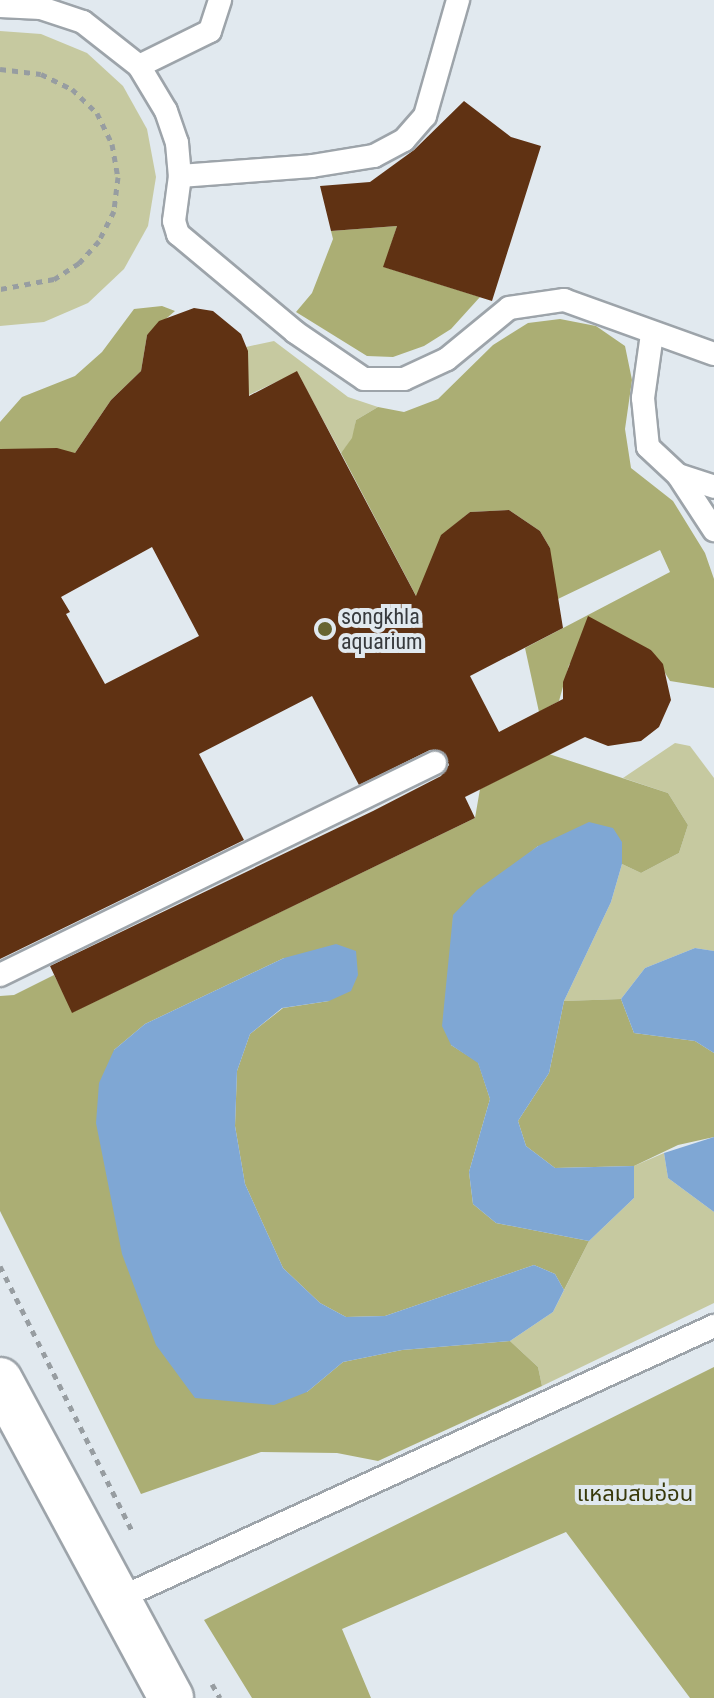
<!DOCTYPE html>
<html>
<head>
<meta charset="utf-8">
<style>
	body { margin:0 }
	#map { position:relative; width:714px; height:1698px; overflow:hidden; background:#e1e9ef; font-family:"Roboto Condensed","Noto Sans Thai",sans-serif }
	div>[style] { position:absolute }
	.green>* { inset:0; background:#c6c9a0 }
	.forest>* { inset:0; background:#abae74 }
	.water>* { inset:0; background:#7fa7d4 }
	.building>* { inset:0; background:#603213 }
	.path>* { height:5px; margin-top:-2.5px; transform-origin:0; background:repeating-linear-gradient(90deg,#979da1 0 6px,transparent 0 12px) }
	.roads { filter:drop-shadow(2px 0 #9da4aa) drop-shadow(-2px 0 #9da4aa) drop-shadow(0 2px #9da4aa) drop-shadow(0 -2px #9da4aa) }
	.lane>* { height:22px; margin:-11px; padding:0 11px; transform-origin:11px; border-radius:11px; background:#fff }
	.secondary>* { height:44px; margin:-22px; padding:0 22px; transform-origin:22px; border-radius:22px; background:#fff }
	.dots>* { width:22px; height:22px; translate:-50% -50%; box-sizing:border-box; border:4px solid #e1e9ef; border-radius:50% }
	span { translate:-50% -50%; white-space:nowrap; text-align:center; line-height:1.15; -webkit-text-stroke:8px #e1e9ef; paint-order:stroke }
	.poi-label { font-size:22px; color:#373a3d }
	.left { translate:0 -50%; text-align:left }
	.park-label { font-size:22px; color:#38390a }
</style>
</head>
<body>
<div id="map">
	<div class="green">
		<div style="clip-path:polygon(0 31px,41px 34px,87px 53px,123px 86px,147px 129px,156px 177px,148px 226px,124px 269px,88px 303px,44px 322px,0 326px)"></div>
		<div style="clip-path:polygon(274px 341px,348px 397px,378px 407px,356px 420px,353px 438px,341px 453px,297px 372px,228px 405px,248px 370px,246px 347px)"></div>
		<div style="clip-path:polygon(675px 743px,690px 746px,714px 778px,714px 951px,695px 948px,645px 968px,621px 999px,564px 1001px,611px 902px,622px 864px,641px 873px,679px 853px,688px 825px,668px 793px,623px 778px)"></div>
		<div style="clip-path:polygon(664px 1153px,668px 1178px,714px 1212px,714px 1303px,542px 1386px,538px 1367px,510px 1341px,553px 1312px,589px 1241px,634px 1198px,634px 1166px)"></div>
	</div>
	<div class="forest">
		<div style="clip-path:polygon(397px 226px,384px 267px,480px 297px,451px 329px,424px 346px,393px 357px,367px 356px,296px 312px,312px 293px,333px 239px,331px 231px)"></div>
		<div style="clip-path:polygon(162px 306px,175px 311px,147px 335px,141px 371px,111px 400px,75px 453px,0 451px,0 422px,22px 397px,75px 376px,102px 352px,134px 309px)"></div>
		<div style="clip-path:polygon(560px 319px,596px 326px,625px 346px,632px 380px,625px 429px,631px 468px,673px 501px,705px 553px,714px 579px,714px 688px,670px 681px,651px 650px,616px 638px,581px 650px,569px 665px,559px 701px,539px 712px,525px 648px,670px 572px,660px 550px,535px 610px,550px 548px,540px 531px,509px 510px,470px 512px,441px 536px,424px 611px,341px 453px,352px 438px,356px 420px,378px 407px,404px 412px,438px 399px,493px 345px,528px 323px)"></div>
		<div style="clip-path:polygon(549px 754px,668px 793px,688px 825px,679px 853px,641px 873px,622px 864px,622px 842px,538px 846px,453px 916px,451px 1045px,478px 1062px,490px 1099px,469px 1172px,473px 1204px,496px 1223px,589px 1241px,564px 1290px,555px 1274px,534px 1265px,385px 1316px,346px 1317px,320px 1303px,283px 1268px,245px 1184px,235px 1126px,237px 1071px,250px 1034px,283px 1008px,329px 1001px,284px 958px,145px 1024px,114px 1050px,307px 1392px,343px 1362px,402px 1350px,510px 1341px,538px 1367px,542px 1386px,378px 1461px,337px 1453px,261px 1452px,141px 1494px,0 1211px,0 996px,14px 995px,54px 975px,73px 1012px,475px 818px,480px 789px)"></div>
		<div style="clip-path:polygon(621px 999px,634px 1033px,695px 1041px,714px 1053px,714px 1137px,678px 1145px,634px 1166px,555px 1168px,526px 1146px,518px 1121px,549px 1073px,564px 1001px)"></div>
		<div style="clip-path:polygon(714px 1367px,714px 1698px,690px 1698px,566px 1532px,342px 1629px,371px 1698px,252px 1698px,204px 1620px)"></div>
	</div>
	<div class="water">
		<div style="clip-path:polygon(589px 822px,613px 828px,622px 842px,622px 864px,611px 902px,564px 1001px,549px 1073px,518px 1121px,526px 1146px,555px 1168px,634px 1166px,634px 1198px,589px 1241px,496px 1223px,473px 1204px,469px 1172px,490px 1099px,478px 1063px,451px 1045px,442px 1026px,453px 915px,477px 890px,538px 846px)"></div>
		<div style="clip-path:polygon(336px 944px,356px 951px,358px 975px,351px 991px,329px 1001px,282px 1008px,250px 1034px,237px 1071px,235px 1126px,245px 1184px,283px 1268px,320px 1303px,346px 1317px,385px 1316px,534px 1265px,555px 1274px,564px 1290px,553px 1312px,510px 1341px,402px 1350px,343px 1362px,307px 1392px,274px 1405px,195px 1398px,156px 1345px,122px 1254px,96px 1123px,99px 1083px,114px 1050px,145px 1024px,284px 958px)"></div>
		<div style="clip-path:polygon(695px 948px,714px 951px,714px 1053px,695px 1041px,634px 1033px,621px 999px,645px 968px)"></div>
		<div style="clip-path:polygon(714px 1137px,714px 1212px,668px 1178px,664px 1153px)"></div>
	</div>
	<div class="building">
		<div style="clip-path:polygon(464px 101px,511px 137px,541px 146px,492px 301px,383px 267px,397px 226px,331px 231px,320px 186px,370px 182px,414px 150px)"></div>
		<div style="clip-path:polygon(evenodd,194px 308px,213px 311px,241px 334px,248px 351px,249px 396px,297px 371px,416px 596px,441px 535px,470px 512px,509px 510px,540px 531px,550px 548px,563px 628px,470px 676px,499px 732px,563px 699px,563px 682px,588px 616px,651px 650px,663px 664px,671px 700px,659px 727px,641px 741px,608px 746px,585px 737px,465px 797px,475px 818px,72px 1013px,50px 966px,373px 811px,441px 776px,449px 765px,443px 752px,430px 750px,359px 785px,312px 696px,199px 754px,244px 840px,0 959px,0 449px,57px 448px,75px 453px,111px 400px,141px 371px,147px 335px,159px 321px,194px 308px,152px 547px,199px 636px,105px 684px,66px 614px,70px 612px,61px 597px,152px 547px)"></div>
	</div>
	<div class="path">
		<div style="left:0;top:69px;width:41px;rotate:7deg"></div>
		<div style="left:41px;top:74px;width:34px;rotate:26deg"></div>
		<div style="left:72px;top:89px;width:35px;rotate:44deg"></div>
		<div style="left:97px;top:113px;width:34px;rotate:64deg"></div>
		<div style="left:112px;top:144px;width:34px;rotate:80deg"></div>
		<div style="left:118px;top:177px;width:34px;rotate:97deg"></div>
		<div style="left:114px;top:211px;width:34px;rotate:117deg"></div>
		<div style="left:99px;top:241px;width:30px;rotate:132deg"></div>
		<div style="left:79px;top:263px;width:30px;rotate:147deg"></div>
		<div style="left:54px;top:279px;width:55px;rotate:169.5deg"></div>
		<div style="left:0;top:1266px;width:298px;rotate:63.5deg"></div>
		<div style="left:212px;top:1684px;width:16px;rotate:60deg"></div>
	</div>
	<div class="roads">
		<div class="lane">
			<div style="left:0;top:6px;width:41px;rotate:2.8deg"></div>
			<div style="left:41px;top:8px;width:44px;rotate:18.4deg"></div>
			<div style="left:83px;top:22px;width:71px;rotate:38.2deg"></div>
			<div style="left:139px;top:66px;width:52px;rotate:59deg"></div>
			<div style="left:166px;top:111px;width:34px;rotate:71deg"></div>
			<div style="left:177px;top:143px;width:33px;rotate:85deg"></div>
			<div style="left:180px;top:176px;width:45px;rotate:97.6deg"></div>
			<div style="left:174px;top:221px;width:14px;rotate:73deg"></div>
			<div style="left:178px;top:234px;width:153px;rotate:39.9deg"></div>
			<div style="left:295px;top:332px;width:83px;rotate:34.3deg"></div>
			<div style="left:364px;top:379px;width:40px"></div>
			<div style="left:404px;top:379px;width:47px;rotate:-24.9deg"></div>
			<div style="left:447px;top:359px;width:80px;rotate:-39.4deg"></div>
			<div style="left:509px;top:308px;width:56px;rotate:-8.3deg"></div>
			<div style="left:564px;top:300px;width:159px;rotate:19.8deg"></div>
			<div style="left:139px;top:66px;width:79px;rotate:-26.2deg"></div>
			<div style="left:210px;top:31px;width:33px;rotate:-72deg"></div>
			<div style="left:180px;top:176px;width:132px;rotate:-4.3deg"></div>
			<div style="left:312px;top:166px;width:63px;rotate:-9.2deg"></div>
			<div style="left:374px;top:156px;width:34px;rotate:-28deg"></div>
			<div style="left:404px;top:140px;width:32px;rotate:-49deg"></div>
			<div style="left:425px;top:116px;width:121px;rotate:-74.1deg"></div>
			<div style="left:652px;top:334px;width:65px;rotate:98deg"></div>
			<div style="left:643px;top:398px;width:49px;rotate:84.2deg"></div>
			<div style="left:648px;top:447px;width:41px;rotate:43deg"></div>
			<div style="left:678px;top:475px;width:38px;rotate:18deg"></div>
			<div style="left:678px;top:475px;width:66px;rotate:56.8deg"></div>
			<div style="left:0;top:975px;width:484px;rotate:-26deg"></div>
			<div style="left:118px;top:1599px;width:656px;rotate:-24.61deg"></div>
		</div>
		<div class="secondary">
			<div style="left:0;top:1380px;width:361px;rotate:61.7deg"></div>
		</div>
	</div>
	<div class="dots">
		<div style="left:325px;top:629px;background:#676531"></div>
	</div>
	<div class="poi-label">
		<span class="left" style="left:341px;top:629px">songkhla<br>aquarium</span>
	</div>
	<div class="park-label">
		<span style="left:635px;top:1494px">แหลมสนอ่อน</span>
	</div>
</div>
</body>
</html>
